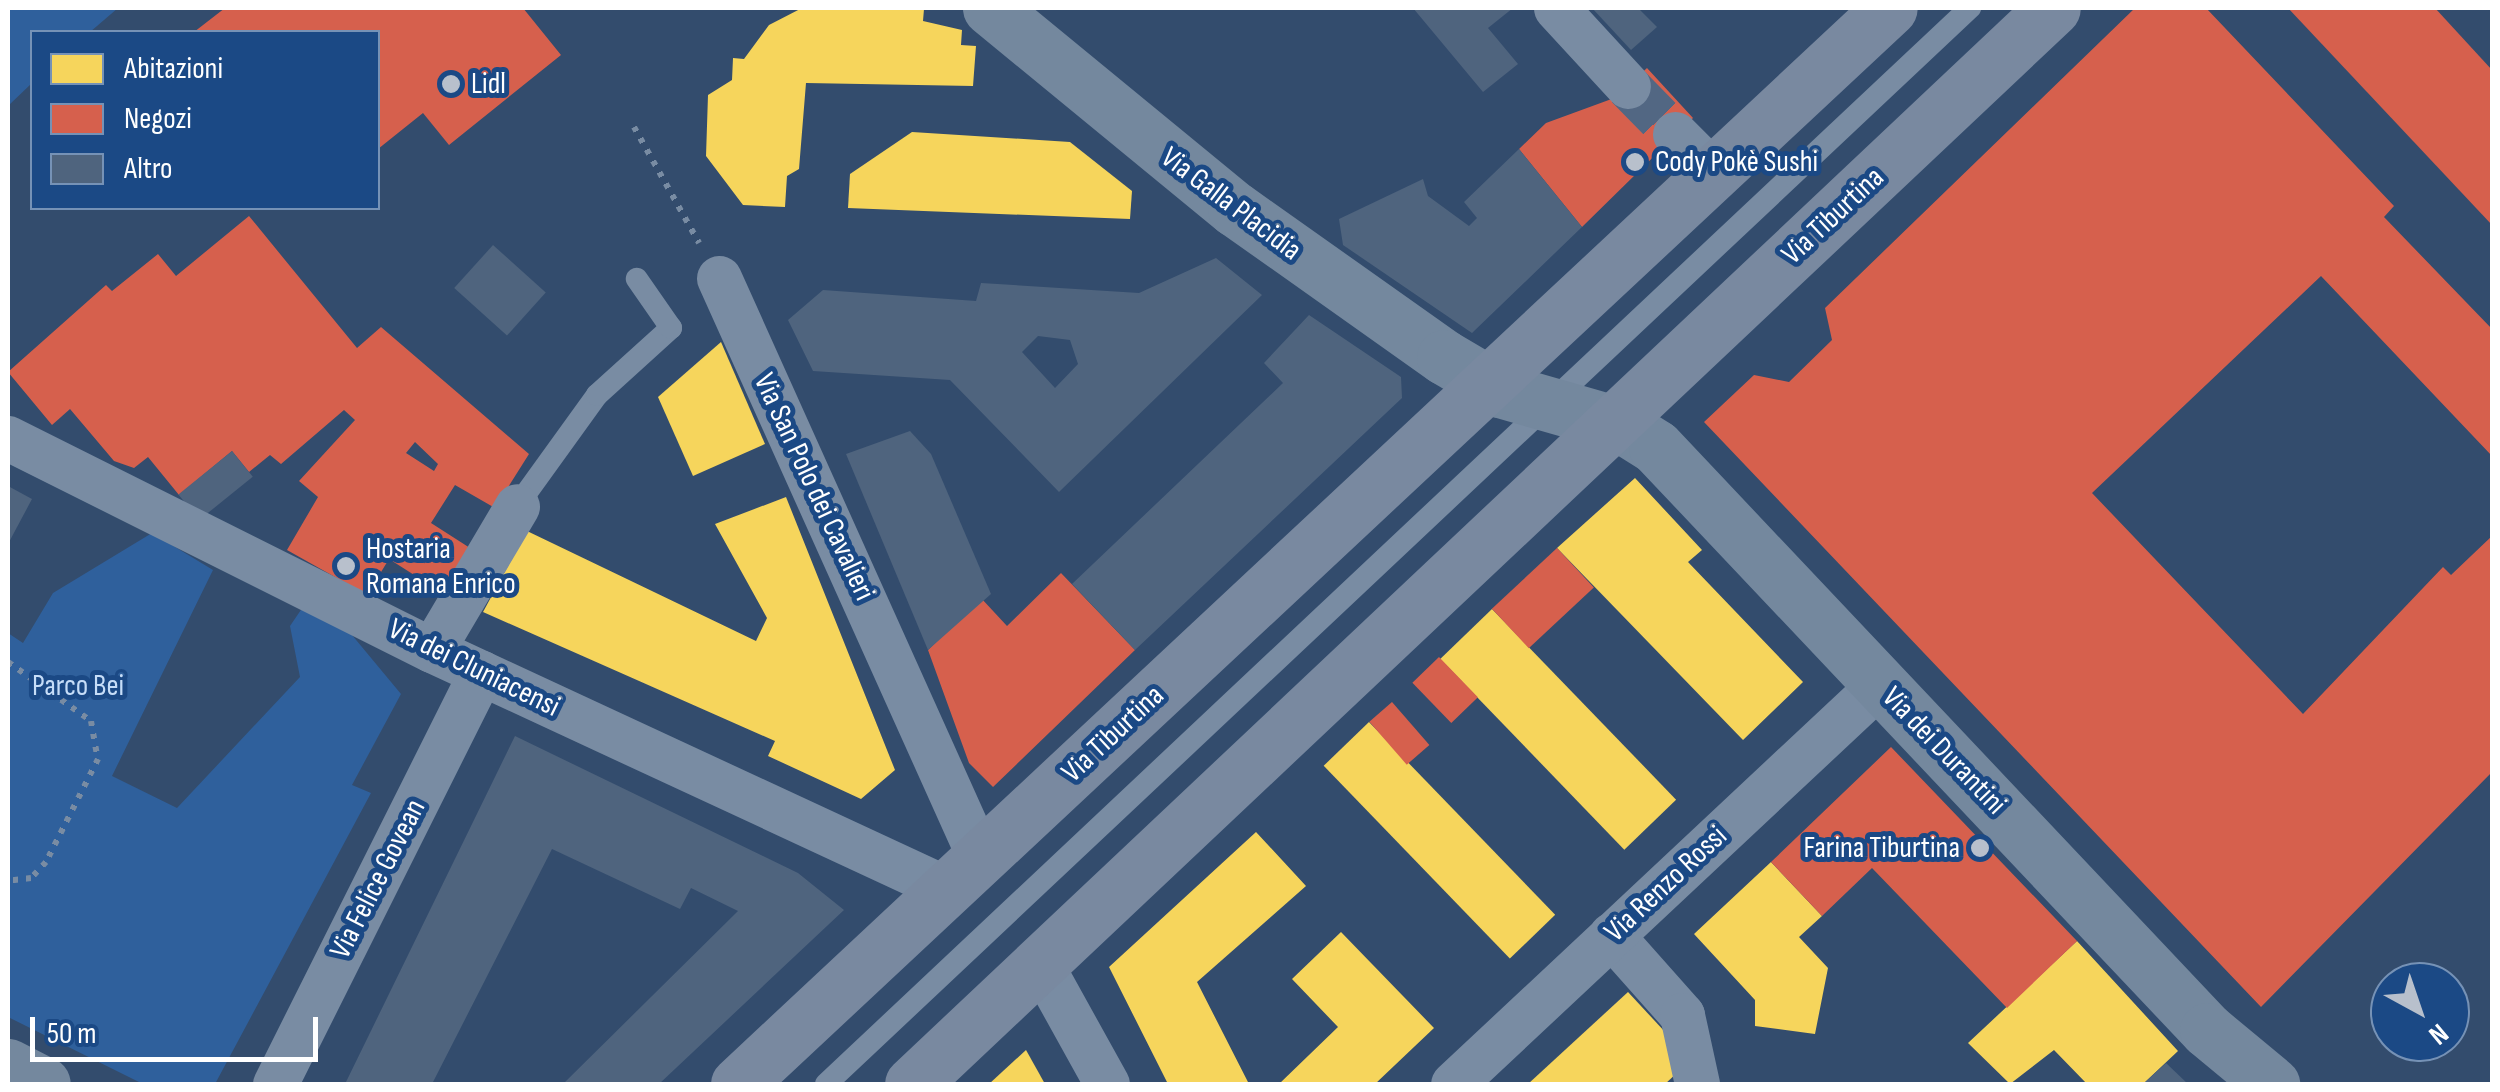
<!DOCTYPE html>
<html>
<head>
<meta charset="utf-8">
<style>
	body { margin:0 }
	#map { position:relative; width:2500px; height:1092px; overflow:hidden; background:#334c6d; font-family:"Sofia Sans Condensed",sans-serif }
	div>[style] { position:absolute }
	.green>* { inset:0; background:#2f609c }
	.homes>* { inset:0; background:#f6d55c; transform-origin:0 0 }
	.shops>* { inset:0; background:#d6604d; transform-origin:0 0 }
	.building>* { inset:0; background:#4f647e; transform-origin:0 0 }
	.street-tunnel>* { height:45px; margin-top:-22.5px; transform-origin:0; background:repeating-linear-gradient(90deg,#526783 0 45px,transparent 0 67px) }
	.path>* { height:6px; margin-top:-3px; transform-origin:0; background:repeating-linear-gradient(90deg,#798ca3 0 5px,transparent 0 13px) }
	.lane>* { height:22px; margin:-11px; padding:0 11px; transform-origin:11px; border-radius:11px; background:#798ca3 }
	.street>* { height:45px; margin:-22.5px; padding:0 22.5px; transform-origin:22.5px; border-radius:22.5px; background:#798ca3 }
	.secondary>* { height:55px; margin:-27.5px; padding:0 27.5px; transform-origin:27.5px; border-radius:27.5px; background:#74889e }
	.primary>* { height:55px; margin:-27.5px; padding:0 27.5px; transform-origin:27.5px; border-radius:27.5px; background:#7989a0 }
	.dots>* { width:28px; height:28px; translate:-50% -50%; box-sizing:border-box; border:5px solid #1b4985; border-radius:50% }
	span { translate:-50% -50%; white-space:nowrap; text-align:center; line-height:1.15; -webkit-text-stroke:10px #1b4985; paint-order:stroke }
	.poi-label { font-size:30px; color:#fff }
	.left { translate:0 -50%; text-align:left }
	.right { translate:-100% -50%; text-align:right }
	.street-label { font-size:30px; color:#fff }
	.park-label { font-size:30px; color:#c6ddf8 }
	.frame { position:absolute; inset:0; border:10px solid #fff; pointer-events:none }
	.legend { position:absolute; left:30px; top:30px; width:350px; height:180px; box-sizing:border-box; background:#1b4985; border:2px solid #7692b6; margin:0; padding:12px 18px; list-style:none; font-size:30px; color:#fff }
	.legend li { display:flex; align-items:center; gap:20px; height:50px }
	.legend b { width:50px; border:2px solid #7692b6 }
	.north { position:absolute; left:2370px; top:962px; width:100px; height:100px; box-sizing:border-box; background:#1b4985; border:2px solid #7692b6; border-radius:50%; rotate:140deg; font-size:28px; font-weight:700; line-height:40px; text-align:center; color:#fff }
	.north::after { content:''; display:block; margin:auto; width:35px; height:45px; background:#b8c0cc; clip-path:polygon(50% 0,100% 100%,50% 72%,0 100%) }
	.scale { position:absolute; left:30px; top:1017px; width:288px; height:45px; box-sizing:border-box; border:5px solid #fff; border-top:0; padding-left:12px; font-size:30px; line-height:35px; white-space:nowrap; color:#fff; -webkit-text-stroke:8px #1b4985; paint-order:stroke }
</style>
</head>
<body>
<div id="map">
	<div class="green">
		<div style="clip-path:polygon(8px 8px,118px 8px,90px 32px,32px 32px,32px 83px,8px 106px)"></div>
		<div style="clip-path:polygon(152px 533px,213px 570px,112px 776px,177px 808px,300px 677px,290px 626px,307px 601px,337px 617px,401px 694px,352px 785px,371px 793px,215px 1084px,143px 1084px,8px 1017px,8px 633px,23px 643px,53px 593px)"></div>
	</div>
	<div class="homes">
		<div style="clip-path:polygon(802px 8px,924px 9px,923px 21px,962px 30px,961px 45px,976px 46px,973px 86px,806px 83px,799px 169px,787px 176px,785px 207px,743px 205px,706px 156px,708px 95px,732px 80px,733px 58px,744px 59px,769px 25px)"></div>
		<div style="clip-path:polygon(912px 132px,1070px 142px,1132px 191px,1130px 219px,848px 208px,850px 174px)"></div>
		<div style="clip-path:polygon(721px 342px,765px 444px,693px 476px,658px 397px)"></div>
		<div style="clip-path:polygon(1635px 478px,1702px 550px,1688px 562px,1803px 682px,1743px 740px,1557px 548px)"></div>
		<div style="clip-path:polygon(786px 497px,895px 770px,861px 799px,768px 756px,775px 741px,483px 612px,527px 531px,756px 641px,767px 618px,715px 524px)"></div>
		<div style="left:1492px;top:609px;width:265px;height:72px;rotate:46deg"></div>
		<div style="left:1369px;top:722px;width:268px;height:63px;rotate:46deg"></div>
		<div style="clip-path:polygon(1256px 832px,1306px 886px,1197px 982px,1249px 1084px,1168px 1084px,1109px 967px)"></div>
		<div style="clip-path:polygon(1771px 862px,1822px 916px,1799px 937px,1828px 968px,1815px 1034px,1755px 1026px,1755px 1000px,1694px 934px)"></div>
		<div style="clip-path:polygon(1341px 932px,1434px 1028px,1375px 1084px,1279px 1084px,1338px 1027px,1292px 979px)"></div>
		<div style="clip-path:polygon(2077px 941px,2178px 1051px,2143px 1084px,2087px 1084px,2054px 1050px,2010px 1084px,1968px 1043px)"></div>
		<div style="clip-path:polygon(1628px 992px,1691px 1060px,1665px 1084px,1528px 1084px)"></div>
		<div style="clip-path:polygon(1026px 1050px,1045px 1084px,989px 1084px)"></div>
	</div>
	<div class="shops">
		<div style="clip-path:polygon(225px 8px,523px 8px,561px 55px,449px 145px,423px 113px,378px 149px,378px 32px,194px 32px)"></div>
		<div style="clip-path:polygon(2135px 8px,2206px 8px,2394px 206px,2384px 217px,2492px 329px,2492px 456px,2321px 276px,2092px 493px,2303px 714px,2443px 567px,2451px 575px,2492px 536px,2492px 772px,2261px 1007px,1704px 422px,1754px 375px,1789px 382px,1832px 340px,1825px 308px)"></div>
		<div style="clip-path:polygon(2288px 8px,2435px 8px,2492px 70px,2492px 225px)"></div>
		<div style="clip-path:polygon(1647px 68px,1693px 118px,1582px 227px,1519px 149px,1546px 123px,1617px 97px)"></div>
		<div style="clip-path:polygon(evenodd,249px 216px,357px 348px,381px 327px,529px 454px,495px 508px,455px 485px,431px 523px,470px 548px,441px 592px,389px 559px,367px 595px,287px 550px,318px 497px,299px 481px,355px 420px,344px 410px,281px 464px,270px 455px,249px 472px,232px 451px,179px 495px,148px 457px,134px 468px,114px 461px,70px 409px,52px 425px,8px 372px,106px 285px,112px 291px,158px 254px,176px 276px,249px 216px,415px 442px,438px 464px,434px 471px,406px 453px,415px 442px)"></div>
		<div style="left:1557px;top:548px;width:54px;height:89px;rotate:47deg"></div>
		<div style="clip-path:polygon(1061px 573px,1135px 650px,993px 787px,969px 763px,928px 650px,981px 598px,1007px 626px)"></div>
		<div style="left:1439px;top:657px;width:56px;height:37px;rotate:46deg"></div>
		<div style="left:1392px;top:702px;width:57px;height:30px;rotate:49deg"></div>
		<div style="clip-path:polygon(1891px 747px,2077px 941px,2007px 1008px,1872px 868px,1822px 916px,1771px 862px)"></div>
	</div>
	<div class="building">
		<div style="clip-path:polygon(1413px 8px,1513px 8px,1488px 28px,1518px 64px,1483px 92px)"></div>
		<div style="clip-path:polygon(1592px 8px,1638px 8px,1657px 27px,1631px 50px)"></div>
		<div style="clip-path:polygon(1519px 149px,1582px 227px,1472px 333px,1343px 245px,1339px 219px,1423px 179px,1428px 196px,1469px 226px,1477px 218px,1464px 202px)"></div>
		<div style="left:493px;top:245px;width:71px;height:58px;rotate:42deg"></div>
		<div style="clip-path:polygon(evenodd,1216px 258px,1262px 295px,1059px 492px,950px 380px,813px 371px,788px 320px,823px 290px,976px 301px,981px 283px,1139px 293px,1216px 258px,1038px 336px,1070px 340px,1078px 364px,1055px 388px,1022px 352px,1038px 336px)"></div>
		<div style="clip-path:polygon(1309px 315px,1401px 377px,1402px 398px,1135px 650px,1072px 584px,1283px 383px,1264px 363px)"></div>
		<div style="clip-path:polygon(910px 431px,931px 454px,991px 594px,928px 650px,846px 454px)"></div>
		<div style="left:232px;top:451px;width:33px;height:69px;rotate:51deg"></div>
		<div style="clip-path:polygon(8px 486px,32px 499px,8px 544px)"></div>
		<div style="clip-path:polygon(515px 736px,798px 873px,844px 910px,659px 1084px,563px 1084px,738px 911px,691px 888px,680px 909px,552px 849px,432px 1084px,345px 1084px)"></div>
		<div style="clip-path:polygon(2166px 1063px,2188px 1084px,2143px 1084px)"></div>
	</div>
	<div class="street-tunnel">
		<div style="left:1628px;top:86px;width:67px;rotate:45.6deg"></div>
	</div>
	<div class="path">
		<div style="left:634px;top:127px;width:133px;rotate:60.7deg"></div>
		<div style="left:8px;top:662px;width:102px;rotate:35.4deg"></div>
		<div style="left:91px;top:721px;width:39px;rotate:80deg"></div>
		<div style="left:98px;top:759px;width:115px;rotate:116.8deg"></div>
		<div style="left:46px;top:862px;width:22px;rotate:133deg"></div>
		<div style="left:31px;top:878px;width:23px;rotate:173deg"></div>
	</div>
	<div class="lane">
		<div style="left:517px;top:506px;width:137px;rotate:-54.2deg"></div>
		<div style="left:597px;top:395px;width:100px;rotate:-42.2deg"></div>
		<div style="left:671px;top:328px;width:60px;rotate:-124.8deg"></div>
		<div style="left:826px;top:1084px;width:1571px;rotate:-43.25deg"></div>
	</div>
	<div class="street">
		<div style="left:1556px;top:8px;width:106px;rotate:47.3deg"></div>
		<div style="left:1675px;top:134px;width:54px;rotate:45deg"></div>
		<div style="left:719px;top:278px;width:634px;rotate:65.78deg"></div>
		<div style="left:8px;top:438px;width:474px;rotate:26.6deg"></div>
		<div style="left:432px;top:650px;width:566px;rotate:24.89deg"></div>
		<div style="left:432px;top:650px;width:167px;rotate:-59.4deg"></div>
		<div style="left:1611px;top:935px;width:107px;rotate:48.4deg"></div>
		<div style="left:1682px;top:1015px;width:71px;rotate:77.7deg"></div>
		<div style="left:1041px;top:965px;width:136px;rotate:61deg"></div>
		<div style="left:275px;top:1084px;width:460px;rotate:-63.4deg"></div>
		<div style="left:1453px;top:1084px;width:585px;rotate:-43.13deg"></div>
	</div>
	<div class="secondary">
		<div style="left:990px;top:8px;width:317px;rotate:39.4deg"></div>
		<div style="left:1235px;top:209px;width:256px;rotate:35.3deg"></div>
		<div style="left:1444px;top:357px;width:65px;rotate:30.5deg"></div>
		<div style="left:1500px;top:390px;width:126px;rotate:16.1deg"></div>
		<div style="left:1621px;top:425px;width:41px;rotate:32.2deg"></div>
		<div style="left:1656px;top:447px;width:802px;rotate:46.62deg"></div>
		<div style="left:2207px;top:1030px;width:85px;rotate:39.7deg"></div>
		<div style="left:8px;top:1066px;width:39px;rotate:27deg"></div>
	</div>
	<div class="primary">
		<div style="left:738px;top:1084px;width:1576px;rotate:-43.05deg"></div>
		<div style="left:912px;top:1084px;width:1568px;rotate:-43.32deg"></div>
	</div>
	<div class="dots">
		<div style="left:451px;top:84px;background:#b8c0cc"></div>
		<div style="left:1635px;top:162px;background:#b8c0cc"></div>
		<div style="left:346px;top:566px;background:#b8c0cc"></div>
		<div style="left:1980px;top:848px;background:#b8c0cc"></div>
	</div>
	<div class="poi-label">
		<span class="left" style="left:471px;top:84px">Lidl</span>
		<span class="left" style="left:1655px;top:162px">Cody Pokè Sushi</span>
		<span class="left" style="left:366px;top:566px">Hostaria<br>Romana Enrico</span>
		<span class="right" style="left:1960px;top:848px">Farina Tiburtina</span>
	</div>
	<div class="street-label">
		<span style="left:1231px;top:204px;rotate:37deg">Via Galla Placidia</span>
		<span style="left:1833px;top:216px;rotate:-43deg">Via Tiburtina</span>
		<span style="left:814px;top:487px;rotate:65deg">Via San Polo dei Cavalieri</span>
		<span style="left:474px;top:668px;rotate:26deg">Via dei Cluniacensi</span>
		<span style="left:1113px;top:734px;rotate:-43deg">Via Tiburtina</span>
		<span style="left:1944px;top:751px;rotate:46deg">Via dei Durantini</span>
		<span style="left:378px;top:879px;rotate:-63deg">Via Felice Govean</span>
		<span style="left:1666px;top:884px;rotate:-43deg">Via Renzo Rossi</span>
	</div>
	<div class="park-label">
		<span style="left:78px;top:686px">Parco Bei</span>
	</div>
	<div class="frame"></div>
	<ul class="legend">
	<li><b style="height:28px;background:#f6d55c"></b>Abitazioni</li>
	<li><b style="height:28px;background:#d6604d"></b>Negozi</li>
	<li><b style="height:28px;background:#4f647e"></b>Altro</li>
	</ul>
	<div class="north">N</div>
	<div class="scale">50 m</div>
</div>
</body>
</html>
